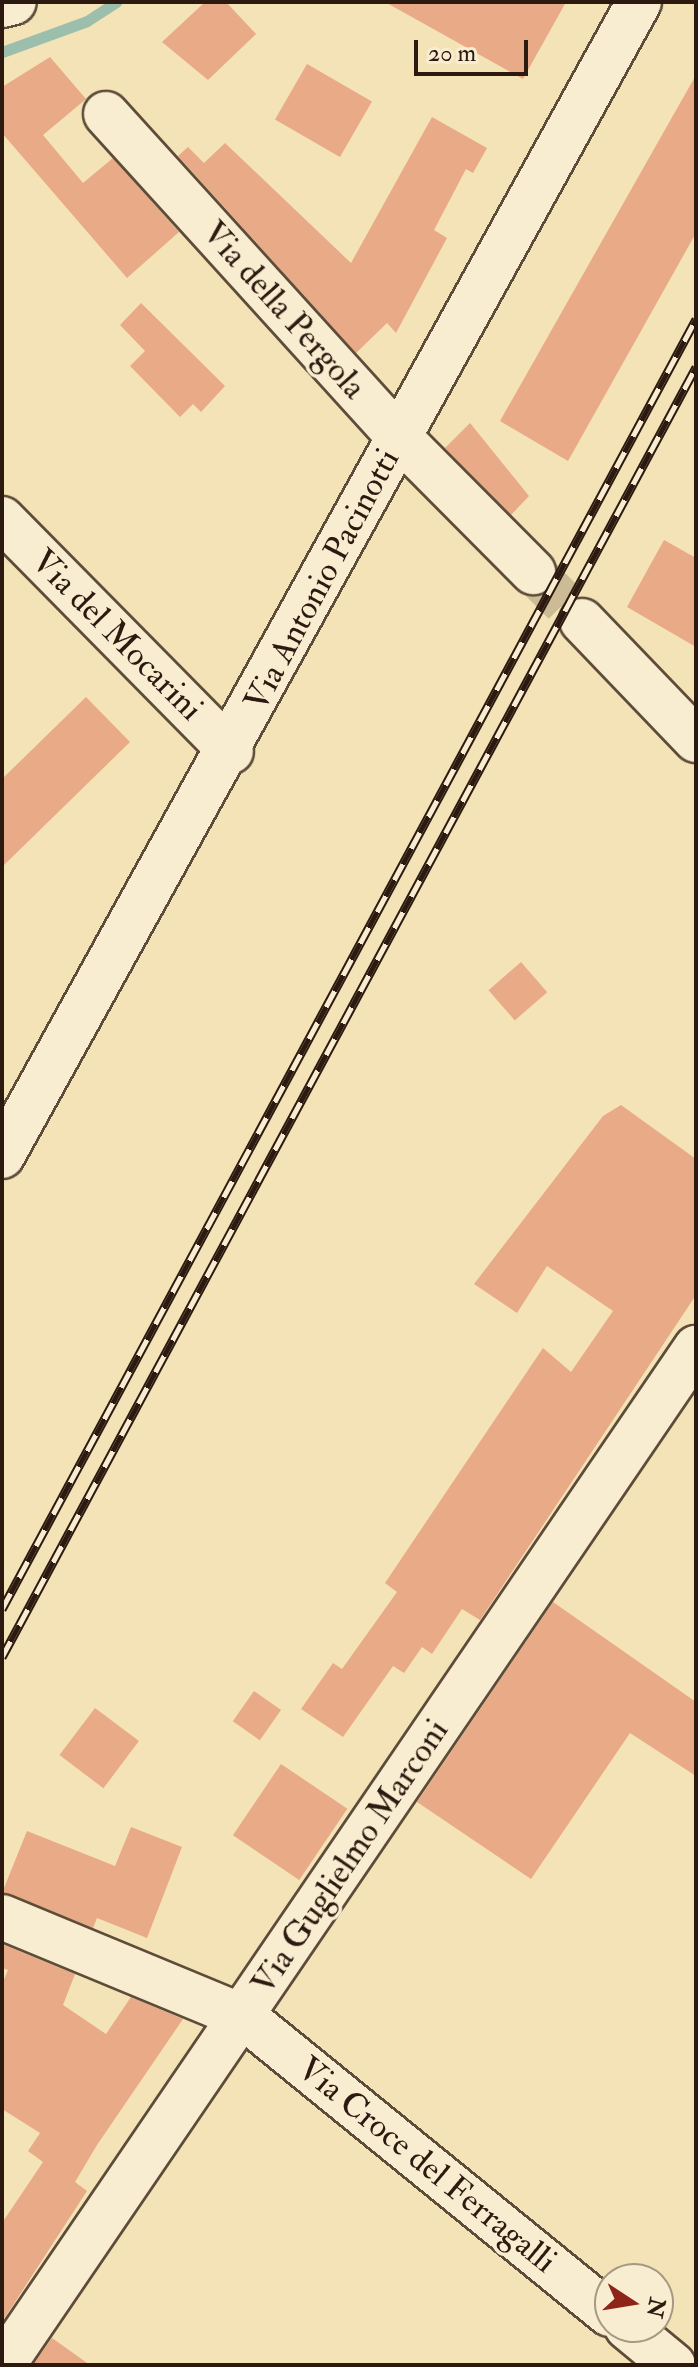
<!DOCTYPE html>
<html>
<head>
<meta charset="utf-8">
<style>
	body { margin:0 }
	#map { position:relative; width:698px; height:2367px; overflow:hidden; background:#f4e3b6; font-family:"IM FELL Double Pica",serif }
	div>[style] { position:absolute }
	.stream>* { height:11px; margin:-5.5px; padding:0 5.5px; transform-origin:5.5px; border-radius:5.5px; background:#9cbeac }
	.building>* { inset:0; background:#e8aa87; transform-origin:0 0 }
	.minor-tunnel>* { height:44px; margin-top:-22px; transform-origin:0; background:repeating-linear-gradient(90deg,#ccbb95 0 44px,transparent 0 66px) }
	.roads { filter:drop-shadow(2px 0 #5e4c3a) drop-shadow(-2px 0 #5e4c3a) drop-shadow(0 2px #5e4c3a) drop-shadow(0 -2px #5e4c3a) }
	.minor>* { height:44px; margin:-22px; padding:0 22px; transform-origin:22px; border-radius:22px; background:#f8edd0 }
	.tertiary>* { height:44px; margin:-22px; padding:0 22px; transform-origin:22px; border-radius:22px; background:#f8edd0 }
	.rail>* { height:9px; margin-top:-4.5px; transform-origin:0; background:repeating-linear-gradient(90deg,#f8edd0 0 18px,#2c1a11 0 36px); box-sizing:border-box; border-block:2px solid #2c1a11 }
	span { translate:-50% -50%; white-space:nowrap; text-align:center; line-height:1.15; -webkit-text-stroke:7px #f8edd0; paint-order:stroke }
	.street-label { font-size:34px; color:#2c1a11 }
	.frame { position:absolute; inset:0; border:4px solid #2c1a11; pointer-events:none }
	.north { position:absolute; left:594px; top:2263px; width:80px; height:80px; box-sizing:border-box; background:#f8edd0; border:2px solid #a69984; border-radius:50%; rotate:102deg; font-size:22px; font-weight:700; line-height:32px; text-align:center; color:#2c1a11 }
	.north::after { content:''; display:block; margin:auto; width:28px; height:36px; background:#8f2418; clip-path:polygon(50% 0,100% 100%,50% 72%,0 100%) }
	.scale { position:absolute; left:414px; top:40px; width:114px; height:36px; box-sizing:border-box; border:4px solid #2c1a11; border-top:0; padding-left:10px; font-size:24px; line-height:28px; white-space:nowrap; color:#2c1a11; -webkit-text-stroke:6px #f8edd0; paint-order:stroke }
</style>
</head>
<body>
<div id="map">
	<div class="stream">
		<div style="left:2px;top:52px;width:90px;rotate:-20deg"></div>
		<div style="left:87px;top:21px;width:35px;rotate:-33deg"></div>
	</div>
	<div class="building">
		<div style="clip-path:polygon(205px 2px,226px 2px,256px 34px,208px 80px,162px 42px)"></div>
		<div style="clip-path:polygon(385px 2px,566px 2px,523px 79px)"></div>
		<div style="clip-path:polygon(50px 57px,86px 99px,43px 135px,83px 183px,113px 158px,179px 232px,127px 278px,2px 133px,2px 87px)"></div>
		<div style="left:307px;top:64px;width:75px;height:64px;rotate:30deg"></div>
		<div style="clip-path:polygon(696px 75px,696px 233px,568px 461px,500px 421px)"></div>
		<div style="clip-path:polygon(432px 117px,487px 148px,473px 173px,466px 169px,434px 230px,447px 238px,396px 333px,387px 323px,356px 353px,178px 156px,188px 147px,204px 163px,225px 143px,351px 263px)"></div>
		<div style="clip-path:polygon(141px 303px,225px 386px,201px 412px,193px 404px,180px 417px,130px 366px,145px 351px,120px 325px)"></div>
		<div style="clip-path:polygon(470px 423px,529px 496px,511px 515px,445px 448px)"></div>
		<div style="clip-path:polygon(664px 540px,696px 558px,696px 647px,627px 607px)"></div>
		<div style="clip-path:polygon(86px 697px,130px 742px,2px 867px,2px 779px)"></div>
		<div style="left:521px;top:962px;width:40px;height:43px;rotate:49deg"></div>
		<div style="clip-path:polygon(621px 1105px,696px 1159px,696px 1295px,480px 1620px,462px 1609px,432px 1654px,422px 1647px,404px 1673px,393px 1666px,343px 1737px,301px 1709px,333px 1663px,342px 1669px,397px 1592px,385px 1583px,543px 1348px,571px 1372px,613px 1311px,547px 1266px,517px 1313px,474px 1284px,603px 1116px)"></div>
		<div style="clip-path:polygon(553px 1602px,696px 1702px,696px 1776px,630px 1733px,531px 1879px,417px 1802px)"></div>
		<div style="left:254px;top:1691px;width:33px;height:37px;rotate:35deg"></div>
		<div style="left:95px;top:1708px;width:55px;height:59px;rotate:37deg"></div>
		<div style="left:281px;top:1764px;width:80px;height:86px;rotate:34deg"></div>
		<div style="clip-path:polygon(131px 1827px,182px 1847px,147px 1938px,97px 1918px,93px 1928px,2px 1893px,27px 1831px,115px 1866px)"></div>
		<div style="clip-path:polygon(2px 1944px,75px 1974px,63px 2005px,106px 2034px,131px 1997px,183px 2019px,97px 2145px,75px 2182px,87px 2191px,2px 2322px,2px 2223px,43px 2162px,28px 2151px,40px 2133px,2px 2109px,2px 1984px,8px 1970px,2px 1968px)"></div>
		<div style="clip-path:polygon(52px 2338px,90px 2365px,33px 2365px)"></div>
	</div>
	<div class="minor-tunnel">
		<div style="left:533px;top:572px;width:69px;rotate:45deg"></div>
	</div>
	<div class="roads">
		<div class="minor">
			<div style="left:2px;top:5px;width:12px;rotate:-14deg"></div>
			<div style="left:106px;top:114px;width:435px;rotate:47.8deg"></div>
			<div style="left:398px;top:436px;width:192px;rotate:45.2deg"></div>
			<div style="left:2px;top:519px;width:326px;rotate:45.4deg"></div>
			<div style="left:582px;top:621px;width:165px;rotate:46.2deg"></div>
			<div style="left:2px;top:1156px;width:1318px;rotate:-61.1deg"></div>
			<div style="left:2px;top:1917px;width:262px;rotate:22.5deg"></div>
			<div style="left:244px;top:2017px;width:471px;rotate:39.1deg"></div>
			<div style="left:627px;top:2327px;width:60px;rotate:39.6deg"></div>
		</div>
		<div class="tertiary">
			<div style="left:3px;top:2365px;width:1231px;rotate:-55.73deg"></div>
		</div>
	</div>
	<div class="rail">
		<div style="left:2px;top:1609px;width:1465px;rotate:-61.72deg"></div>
		<div style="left:2px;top:1657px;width:1465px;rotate:-61.72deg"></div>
	</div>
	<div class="street-label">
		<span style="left:284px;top:310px;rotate:48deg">Via della Pergola</span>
		<span style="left:322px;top:580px;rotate:-62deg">Via Antonio Pacinotti</span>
		<span style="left:117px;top:635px;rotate:45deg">Via del Mocarini</span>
		<span style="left:350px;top:1857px;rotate:-56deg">Via Guglielmo Marconi</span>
		<span style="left:427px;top:2165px;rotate:39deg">Via Croce del Ferragalli</span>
	</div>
	<div class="frame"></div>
	<div class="north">N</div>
	<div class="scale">20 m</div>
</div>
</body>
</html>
